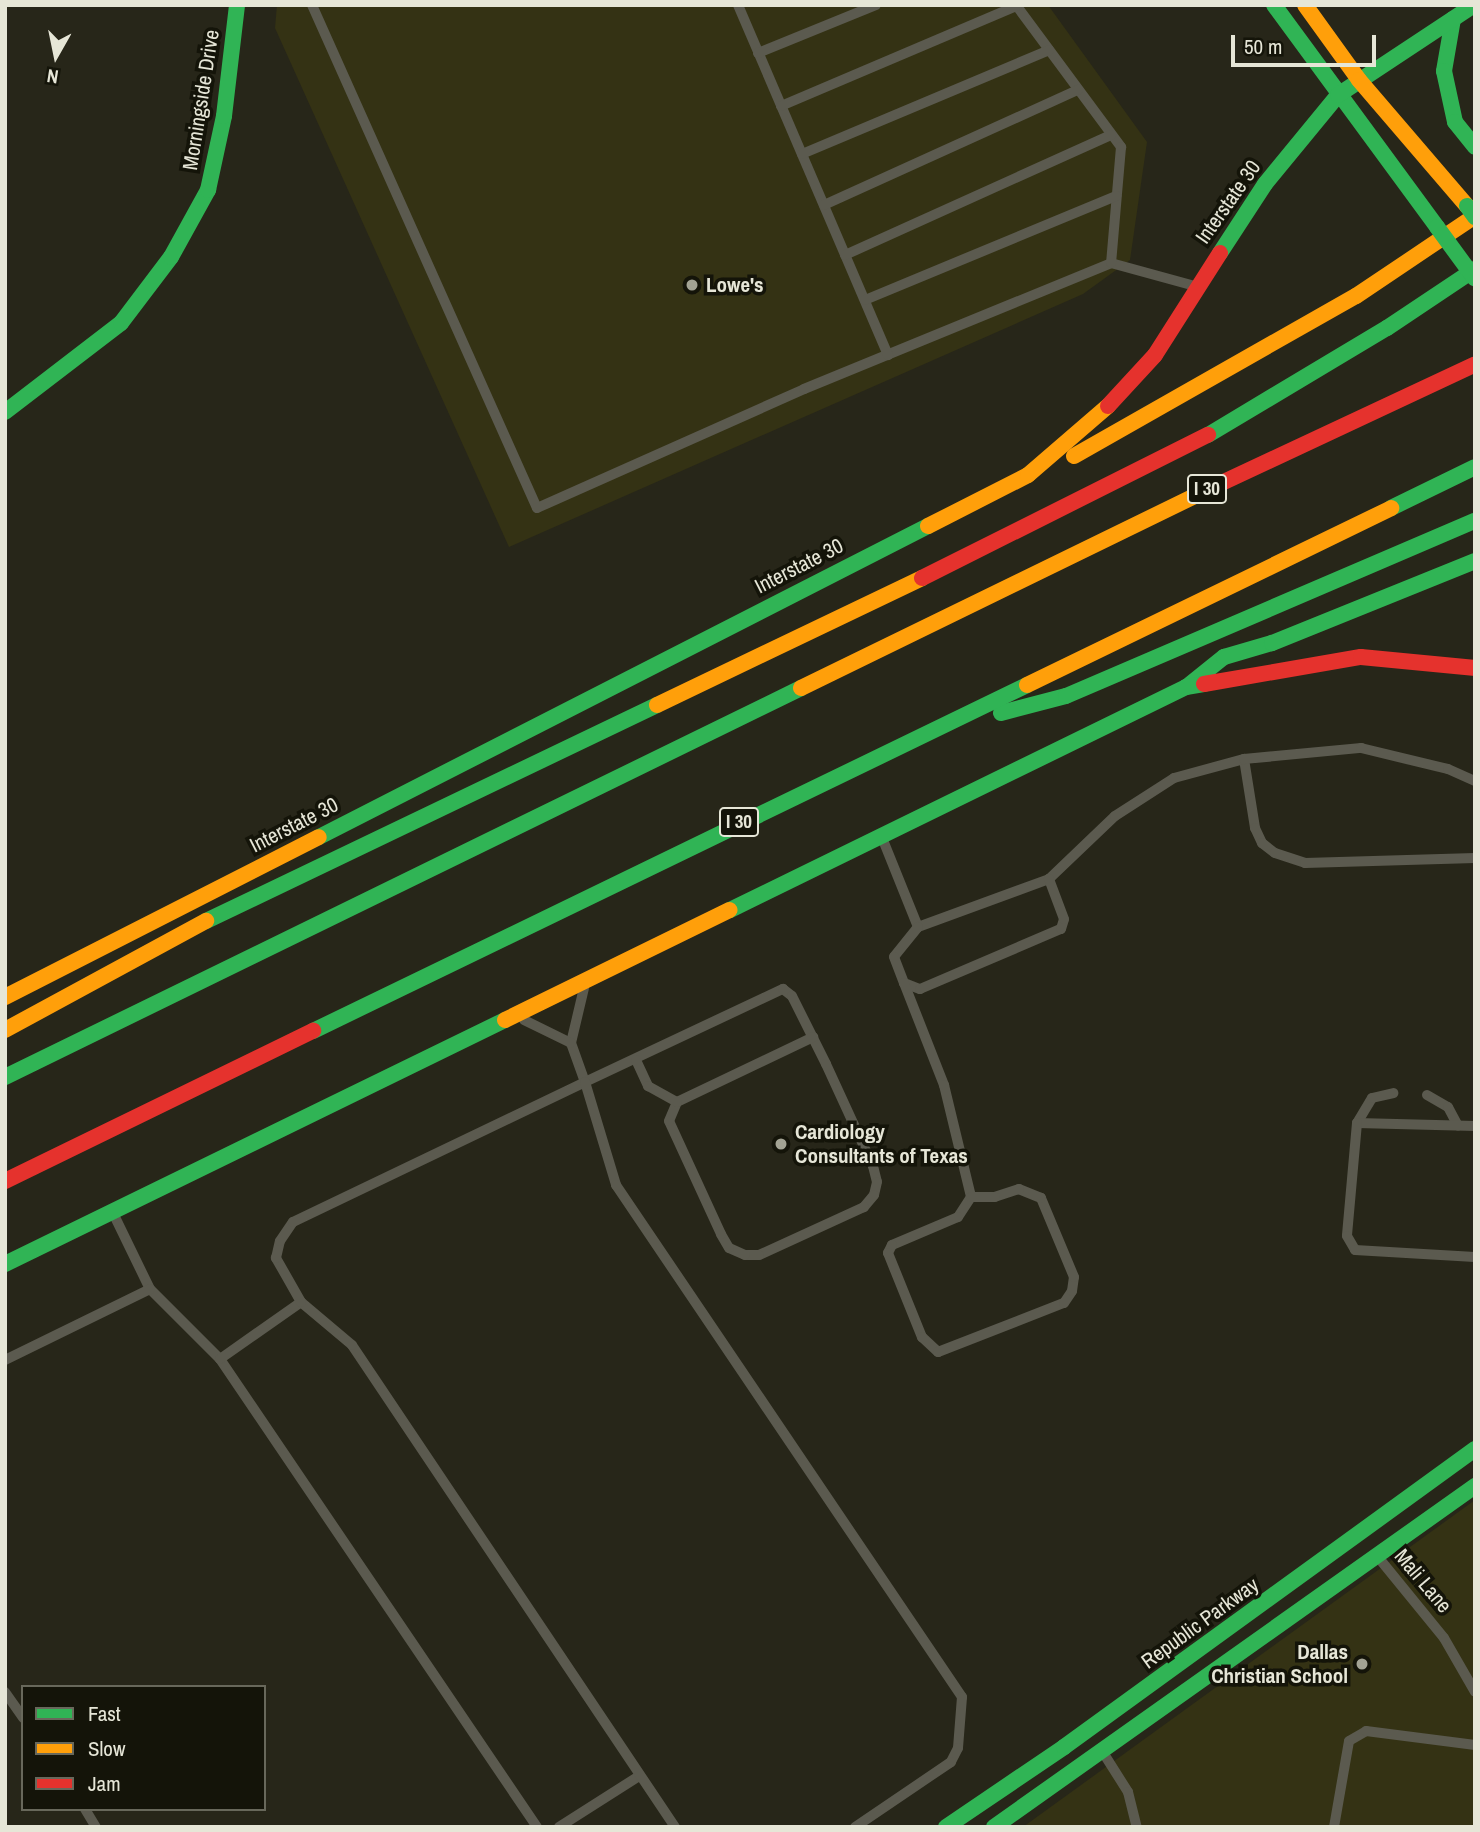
<!DOCTYPE html>
<html>
<head>
<meta charset="utf-8">
<style>
	body { margin:0 }
	#map { position:relative; width:1480px; height:1832px; overflow:hidden; background:#272619; font-family:"Archivo Narrow",sans-serif }
	div>[style] { position:absolute }
	.built>* { inset:0; background:#343214 }
	.lane>* { height:10px; margin:-5px; padding:0 5px; transform-origin:5px; border-radius:5px; background:#5b5a4f }
	.fast>* { height:16px; margin:-8px; padding:0 8px; transform-origin:8px; border-radius:8px; background:#30b455 }
	.slow>* { height:16px; margin:-8px; padding:0 8px; transform-origin:8px; border-radius:8px; background:#ff9f0a }
	.jam>* { height:16px; margin:-8px; padding:0 8px; transform-origin:8px; border-radius:8px; background:#e5322d }
	.fast-bridge>* { height:16px; margin:-8px; padding:0 8px; transform-origin:8px; border-radius:8px; background:#30b455 }
	.dots>* { width:19px; height:19px; translate:-50% -50%; box-sizing:border-box; border:4px solid #141409; border-radius:50% }
	span { translate:-50% -50%; white-space:nowrap; text-align:center; line-height:1.15; -webkit-text-stroke:7px #141409; paint-order:stroke }
	.shield-label span { padding:2px 5px; background:#141409; border:2px solid; border-radius:5px; -webkit-text-stroke-width:0 }
	.shield-label { font-size:19px; color:#e6e6d7; font-weight:700 }
	.street-label { font-size:21px; color:#e6e6d7 }
	.poi-label { font-size:21px; color:#e6e6d7; font-weight:700 }
	.left { translate:0 -50%; text-align:left }
	.right { translate:-100% -50%; text-align:right }
	.frame { position:absolute; inset:0; border:7px solid #e6e6d7; pointer-events:none }
	.legend { position:absolute; left:21px; top:1685px; width:245px; height:126px; box-sizing:border-box; background:#141409; border:2px solid #68685b; margin:0; padding:9px 12px; list-style:none; font-size:21px; color:#e6e6d7 }
	.legend li { display:flex; align-items:center; gap:14px; height:35px }
	.legend b { width:35px; border:2px solid #68685b }
	.north { position:absolute; left:21px; top:21px; width:70px; height:70px; -webkit-text-stroke:5px #141409; paint-order:stroke; rotate:189deg; font-size:19px; font-weight:700; line-height:28px; text-align:center; color:#e6e6d7 }
	.north::after { content:''; display:block; margin:auto; width:24px; height:32px; background:#e6e6d7; clip-path:polygon(50% 0,100% 100%,50% 72%,0 100%) }
	.scale { position:absolute; left:1231px; top:35px; width:145px; height:32px; box-sizing:border-box; border:4px solid #e6e6d7; border-top:0; padding-left:9px; font-size:21px; line-height:24px; white-space:nowrap; color:#e6e6d7; -webkit-text-stroke:5px #141409; paint-order:stroke }
</style>
</head>
<body>
<div id="map">
	<div class="built">
		<div style="clip-path:polygon(277px 5px,1048px 5px,1147px 142px,1130px 260px,1083px 294px,509px 547px,275px 28px)"></div>
		<div style="clip-path:polygon(1475px 1500px,1475px 1827px,1023px 1827px)"></div>
	</div>
	<div class="lane">
		<div style="left:312px;top:5px;width:551px;rotate:65.9deg"></div>
		<div style="left:537px;top:508px;width:292px;rotate:-24deg"></div>
		<div style="left:804px;top:389px;width:332px;rotate:-22.3deg"></div>
		<div style="left:1111px;top:263px;width:87px;rotate:15.3deg"></div>
		<div style="left:738px;top:5px;width:381px;rotate:66.8deg"></div>
		<div style="left:1016px;top:5px;width:177px;rotate:53.5deg"></div>
		<div style="left:1121px;top:147px;width:116px;rotate:94.9deg"></div>
		<div style="left:758px;top:53px;width:127px;rotate:-22.1deg"></div>
		<div style="left:781px;top:106px;width:256px;rotate:-23deg"></div>
		<div style="left:802px;top:154px;width:268px;rotate:-22.8deg"></div>
		<div style="left:824px;top:205px;width:279px;rotate:-24.4deg"></div>
		<div style="left:845px;top:255px;width:292px;rotate:-24.3deg"></div>
		<div style="left:865px;top:300px;width:272px;rotate:-22.5deg"></div>
		<div style="left:1244px;top:759px;width:70px;rotate:80.9deg"></div>
		<div style="left:1255px;top:828px;width:17px;rotate:65deg"></div>
		<div style="left:1262px;top:843px;width:16px;rotate:38deg"></div>
		<div style="left:1275px;top:853px;width:32px;rotate:18deg"></div>
		<div style="left:1305px;top:863px;width:170px;rotate:-1.7deg"></div>
		<div style="left:883px;top:840px;width:94px;rotate:68.1deg"></div>
		<div style="left:918px;top:927px;width:140px;rotate:-20.1deg"></div>
		<div style="left:1049px;top:879px;width:91px;rotate:-43.7deg"></div>
		<div style="left:1115px;top:816px;width:70px;rotate:-32.8deg"></div>
		<div style="left:1174px;top:778px;width:73px;rotate:-15.2deg"></div>
		<div style="left:1244px;top:759px;width:118px;rotate:-5.4deg"></div>
		<div style="left:1361px;top:748px;width:89px;rotate:13.6deg"></div>
		<div style="left:1448px;top:769px;width:30px;rotate:24deg"></div>
		<div style="left:918px;top:927px;width:38px;rotate:129deg"></div>
		<div style="left:894px;top:957px;width:28px;rotate:69deg"></div>
		<div style="left:904px;top:983px;width:17px;rotate:21deg"></div>
		<div style="left:920px;top:989px;width:153px;rotate:-23.1deg"></div>
		<div style="left:1061px;top:929px;width:10px;rotate:-73deg"></div>
		<div style="left:1064px;top:919px;width:43px;rotate:-110.6deg"></div>
		<div style="left:904px;top:983px;width:110px;rotate:68.6deg"></div>
		<div style="left:944px;top:1085px;width:115px;rotate:76.4deg"></div>
		<div style="left:971px;top:1197px;width:24px;rotate:123deg"></div>
		<div style="left:958px;top:1217px;width:72px;rotate:157deg"></div>
		<div style="left:892px;top:1245px;width:9px;rotate:117deg"></div>
		<div style="left:888px;top:1253px;width:91px;rotate:68deg"></div>
		<div style="left:922px;top:1337px;width:22px;rotate:43deg"></div>
		<div style="left:938px;top:1352px;width:135px;rotate:-21.3deg"></div>
		<div style="left:1064px;top:1303px;width:14px;rotate:-56deg"></div>
		<div style="left:1072px;top:1291px;width:14px;rotate:-82deg"></div>
		<div style="left:1074px;top:1277px;width:86px;rotate:-112.7deg"></div>
		<div style="left:1041px;top:1198px;width:24px;rotate:-158deg"></div>
		<div style="left:1019px;top:1189px;width:25px;rotate:162deg"></div>
		<div style="left:995px;top:1197px;width:24px;rotate:180deg"></div>
		<div style="left:584px;top:988px;width:57px;rotate:103.3deg"></div>
		<div style="left:571px;top:1043px;width:41px;rotate:70.3deg"></div>
		<div style="left:585px;top:1082px;width:219px;rotate:-25.2deg"></div>
		<div style="left:783px;top:989px;width:11px;rotate:38deg"></div>
		<div style="left:792px;top:996px;width:76px;rotate:63.4deg"></div>
		<div style="left:826px;top:1064px;width:112px;rotate:65.3deg"></div>
		<div style="left:873px;top:1166px;width:16px;rotate:76deg"></div>
		<div style="left:877px;top:1182px;width:13px;rotate:103deg"></div>
		<div style="left:874px;top:1195px;width:16px;rotate:130deg"></div>
		<div style="left:864px;top:1207px;width:115px;rotate:155.4deg"></div>
		<div style="left:759px;top:1255px;width:14px;rotate:180deg"></div>
		<div style="left:745px;top:1255px;width:17px;rotate:-156deg"></div>
		<div style="left:729px;top:1248px;width:16px;rotate:-120deg"></div>
		<div style="left:721px;top:1234px;width:124px;rotate:-114.7deg"></div>
		<div style="left:669px;top:1121px;width:21px;rotate:-67deg"></div>
		<div style="left:677px;top:1102px;width:151px;rotate:-25.5deg"></div>
		<div style="left:524px;top:1020px;width:52px;rotate:26.1deg"></div>
		<div style="left:636px;top:1060px;width:29px;rotate:65deg"></div>
		<div style="left:648px;top:1086px;width:33px;rotate:29deg"></div>
		<div style="left:1427px;top:1095px;width:24px;rotate:30deg"></div>
		<div style="left:1448px;top:1107px;width:21px;rotate:62deg"></div>
		<div style="left:1357px;top:1123px;width:29px;rotate:-59deg"></div>
		<div style="left:1372px;top:1098px;width:22px;rotate:-13deg"></div>
		<div style="left:1475px;top:1126px;width:118px;rotate:-178.5deg"></div>
		<div style="left:1357px;top:1123px;width:113px;rotate:95.1deg"></div>
		<div style="left:1347px;top:1236px;width:16px;rotate:60deg"></div>
		<div style="left:1355px;top:1250px;width:120px;rotate:3.3deg"></div>
		<div style="left:114px;top:1215px;width:82px;rotate:64.1deg"></div>
		<div style="left:150px;top:1289px;width:99px;rotate:45deg"></div>
		<div style="left:220px;top:1359px;width:565px;rotate:55.89deg"></div>
		<div style="left:220px;top:1359px;width:99px;rotate:-35.1deg"></div>
		<div style="left:5px;top:1360px;width:161px;rotate:-26.1deg"></div>
		<div style="left:1378px;top:1557px;width:104px;rotate:50.8deg"></div>
		<div style="left:1444px;top:1638px;width:62px;rotate:60.1deg"></div>
		<div style="left:5px;top:1692px;width:32px;rotate:55deg"></div>
		<div style="left:1104px;top:1754px;width:45px;rotate:57.7deg"></div>
		<div style="left:1128px;top:1792px;width:36px;rotate:76deg"></div>
		<div style="left:85px;top:1809px;width:21px;rotate:59deg"></div>
		<div style="left:559px;top:1827px;width:95px;rotate:-32.5deg"></div>
		<div style="left:675px;top:1827px;width:580px;rotate:-123.83deg"></div>
		<div style="left:352px;top:1345px;width:67px;rotate:-139.9deg"></div>
		<div style="left:301px;top:1302px;width:51px;rotate:-119.6deg"></div>
		<div style="left:276px;top:1258px;width:17px;rotate:-77deg"></div>
		<div style="left:280px;top:1241px;width:23px;rotate:-56deg"></div>
		<div style="left:293px;top:1222px;width:324px;rotate:-25.6deg"></div>
		<div style="left:585px;top:1082px;width:108px;rotate:73.2deg"></div>
		<div style="left:616px;top:1185px;width:618px;rotate:55.95deg"></div>
		<div style="left:962px;top:1697px;width:51px;rotate:94.5deg"></div>
		<div style="left:958px;top:1748px;width:16px;rotate:117deg"></div>
		<div style="left:951px;top:1762px;width:116px;rotate:145.9deg"></div>
		<div style="left:1334px;top:1827px;width:87px;rotate:-80.1deg"></div>
		<div style="left:1349px;top:1741px;width:20px;rotate:-30deg"></div>
		<div style="left:1366px;top:1731px;width:110px;rotate:7.3deg"></div>
	</div>
	<div class="fast">
		<div style="left:1274px;top:5px;width:275px;rotate:53.7deg"></div>
		<div style="left:1453px;top:19px;width:53px;rotate:99.8deg"></div>
		<div style="left:1444px;top:71px;width:52px;rotate:77.8deg"></div>
		<div style="left:1455px;top:122px;width:32px;rotate:51deg"></div>
		<div style="left:1220px;top:253px;width:82px;rotate:-56.9deg"></div>
		<div style="left:1265px;top:184px;width:115px;rotate:-50.6deg"></div>
		<div style="left:1338px;top:95px;width:163px;rotate:-33.5deg"></div>
		<div style="left:5px;top:412px;width:146px;rotate:-37.5deg"></div>
		<div style="left:121px;top:323px;width:83px;rotate:-52.9deg"></div>
		<div style="left:171px;top:257px;width:77px;rotate:-61.1deg"></div>
		<div style="left:208px;top:190px;width:76px;rotate:-77.8deg"></div>
		<div style="left:224px;top:116px;width:112px;rotate:-83.3deg"></div>
		<div style="left:1208px;top:435px;width:209px;rotate:-30.9deg"></div>
		<div style="left:1387px;top:328px;width:106px;rotate:-33.8deg"></div>
		<div style="left:1391px;top:508px;width:93px;rotate:-26deg"></div>
		<div style="left:1189px;top:685px;width:45px;rotate:-38.7deg"></div>
		<div style="left:1224px;top:657px;width:50px;rotate:-16.3deg"></div>
		<div style="left:1272px;top:643px;width:219px;rotate:-22deg"></div>
		<div style="left:1001px;top:713px;width:67px;rotate:-14.7deg"></div>
		<div style="left:1066px;top:696px;width:445px;rotate:-23.2deg"></div>
		<div style="left:319px;top:837px;width:684px;rotate:-27.05deg"></div>
		<div style="left:730px;top:910px;width:508px;rotate:-26.06deg"></div>
		<div style="left:1186px;top:687px;width:18px;rotate:-9deg"></div>
		<div style="left:206px;top:921px;width:500px;rotate:-25.59deg"></div>
		<div style="left:313px;top:1031px;width:793px;rotate:-25.85deg"></div>
		<div style="left:5px;top:1077px;width:886px;rotate:-26.04deg"></div>
		<div style="left:5px;top:1264px;width:556px;rotate:-26.01deg"></div>
		<div style="left:946px;top:1827px;width:143px;rotate:-34.1deg"></div>
		<div style="left:1064px;top:1747px;width:508px;rotate:-35.94deg"></div>
		<div style="left:994px;top:1827px;width:590px;rotate:-35.33deg"></div>
	</div>
	<div class="slow">
		<div style="left:1305px;top:5px;width:92px;rotate:54.2deg"></div>
		<div style="left:1359px;top:80px;width:166px;rotate:49.4deg"></div>
		<div style="left:1074px;top:456px;width:324px;rotate:-29.6deg"></div>
		<div style="left:1356px;top:296px;width:143px;rotate:-33.9deg"></div>
		<div style="left:928px;top:526px;width:112px;rotate:-27deg"></div>
		<div style="left:1028px;top:475px;width:106px;rotate:-40.8deg"></div>
		<div style="left:1027px;top:685px;width:405px;rotate:-25.9deg"></div>
		<div style="left:801px;top:688px;width:458px;rotate:-26deg"></div>
		<div style="left:657px;top:705px;width:294px;rotate:-25.6deg"></div>
		<div style="left:5px;top:997px;width:352px;rotate:-27deg"></div>
		<div style="left:505px;top:1020px;width:250px;rotate:-26.1deg"></div>
		<div style="left:5px;top:1030px;width:229px;rotate:-28.5deg"></div>
	</div>
	<div class="jam">
		<div style="left:1108px;top:406px;width:69px;rotate:-47.3deg"></div>
		<div style="left:1155px;top:355px;width:121px;rotate:-57.5deg"></div>
		<div style="left:1213px;top:487px;width:289px;rotate:-25.1deg"></div>
		<div style="left:922px;top:578px;width:320px;rotate:-26.6deg"></div>
		<div style="left:1204px;top:684px;width:159px;rotate:-9.8deg"></div>
		<div style="left:1361px;top:657px;width:115px;rotate:5.5deg"></div>
		<div style="left:5px;top:1181px;width:343px;rotate:-26deg"></div>
	</div>
	<div class="fast-bridge">
		<div style="left:1467px;top:206px;width:14px;rotate:54deg"></div>
		<div style="left:1437px;top:227px;width:64px;rotate:53.8deg"></div>
	</div>
	<div class="dots">
		<div style="left:692px;top:285px;background:#a3a394"></div>
		<div style="left:781px;top:1144px;background:#a3a394"></div>
		<div style="left:1362px;top:1664px;background:#a3a394"></div>
	</div>
	<div class="shield-label">
		<span style="left:1207px;top:489px">I 30</span>
		<span style="left:739px;top:822px">I 30</span>
	</div>
	<div class="street-label">
		<span style="left:201px;top:100px;rotate:-81deg">Morningside Drive</span>
		<span style="left:1228px;top:202px;rotate:-55deg">Interstate 30</span>
		<span style="left:799px;top:566px;rotate:-27deg">Interstate 30</span>
		<span style="left:294px;top:825px;rotate:-27deg">Interstate 30</span>
		<span style="left:1423px;top:1581px;rotate:50deg">Mali Lane</span>
		<span style="left:1200px;top:1623px;rotate:-36deg">Republic Parkway</span>
	</div>
	<div class="poi-label">
		<span class="left" style="left:706px;top:285px">Lowe's</span>
		<span class="left" style="left:795px;top:1144px">Cardiology<br>Consultants of Texas</span>
		<span class="right" style="left:1348px;top:1664px">Dallas<br>Christian School</span>
	</div>
	<div class="frame"></div>
	<ul class="legend">
	<li><b style="height:9px;background:#30b455"></b>Fast</li>
	<li><b style="height:9px;background:#ff9f0a"></b>Slow</li>
	<li><b style="height:9px;background:#e5322d"></b>Jam</li>
	</ul>
	<div class="north">N</div>
	<div class="scale">50 m</div>
</div>
</body>
</html>
